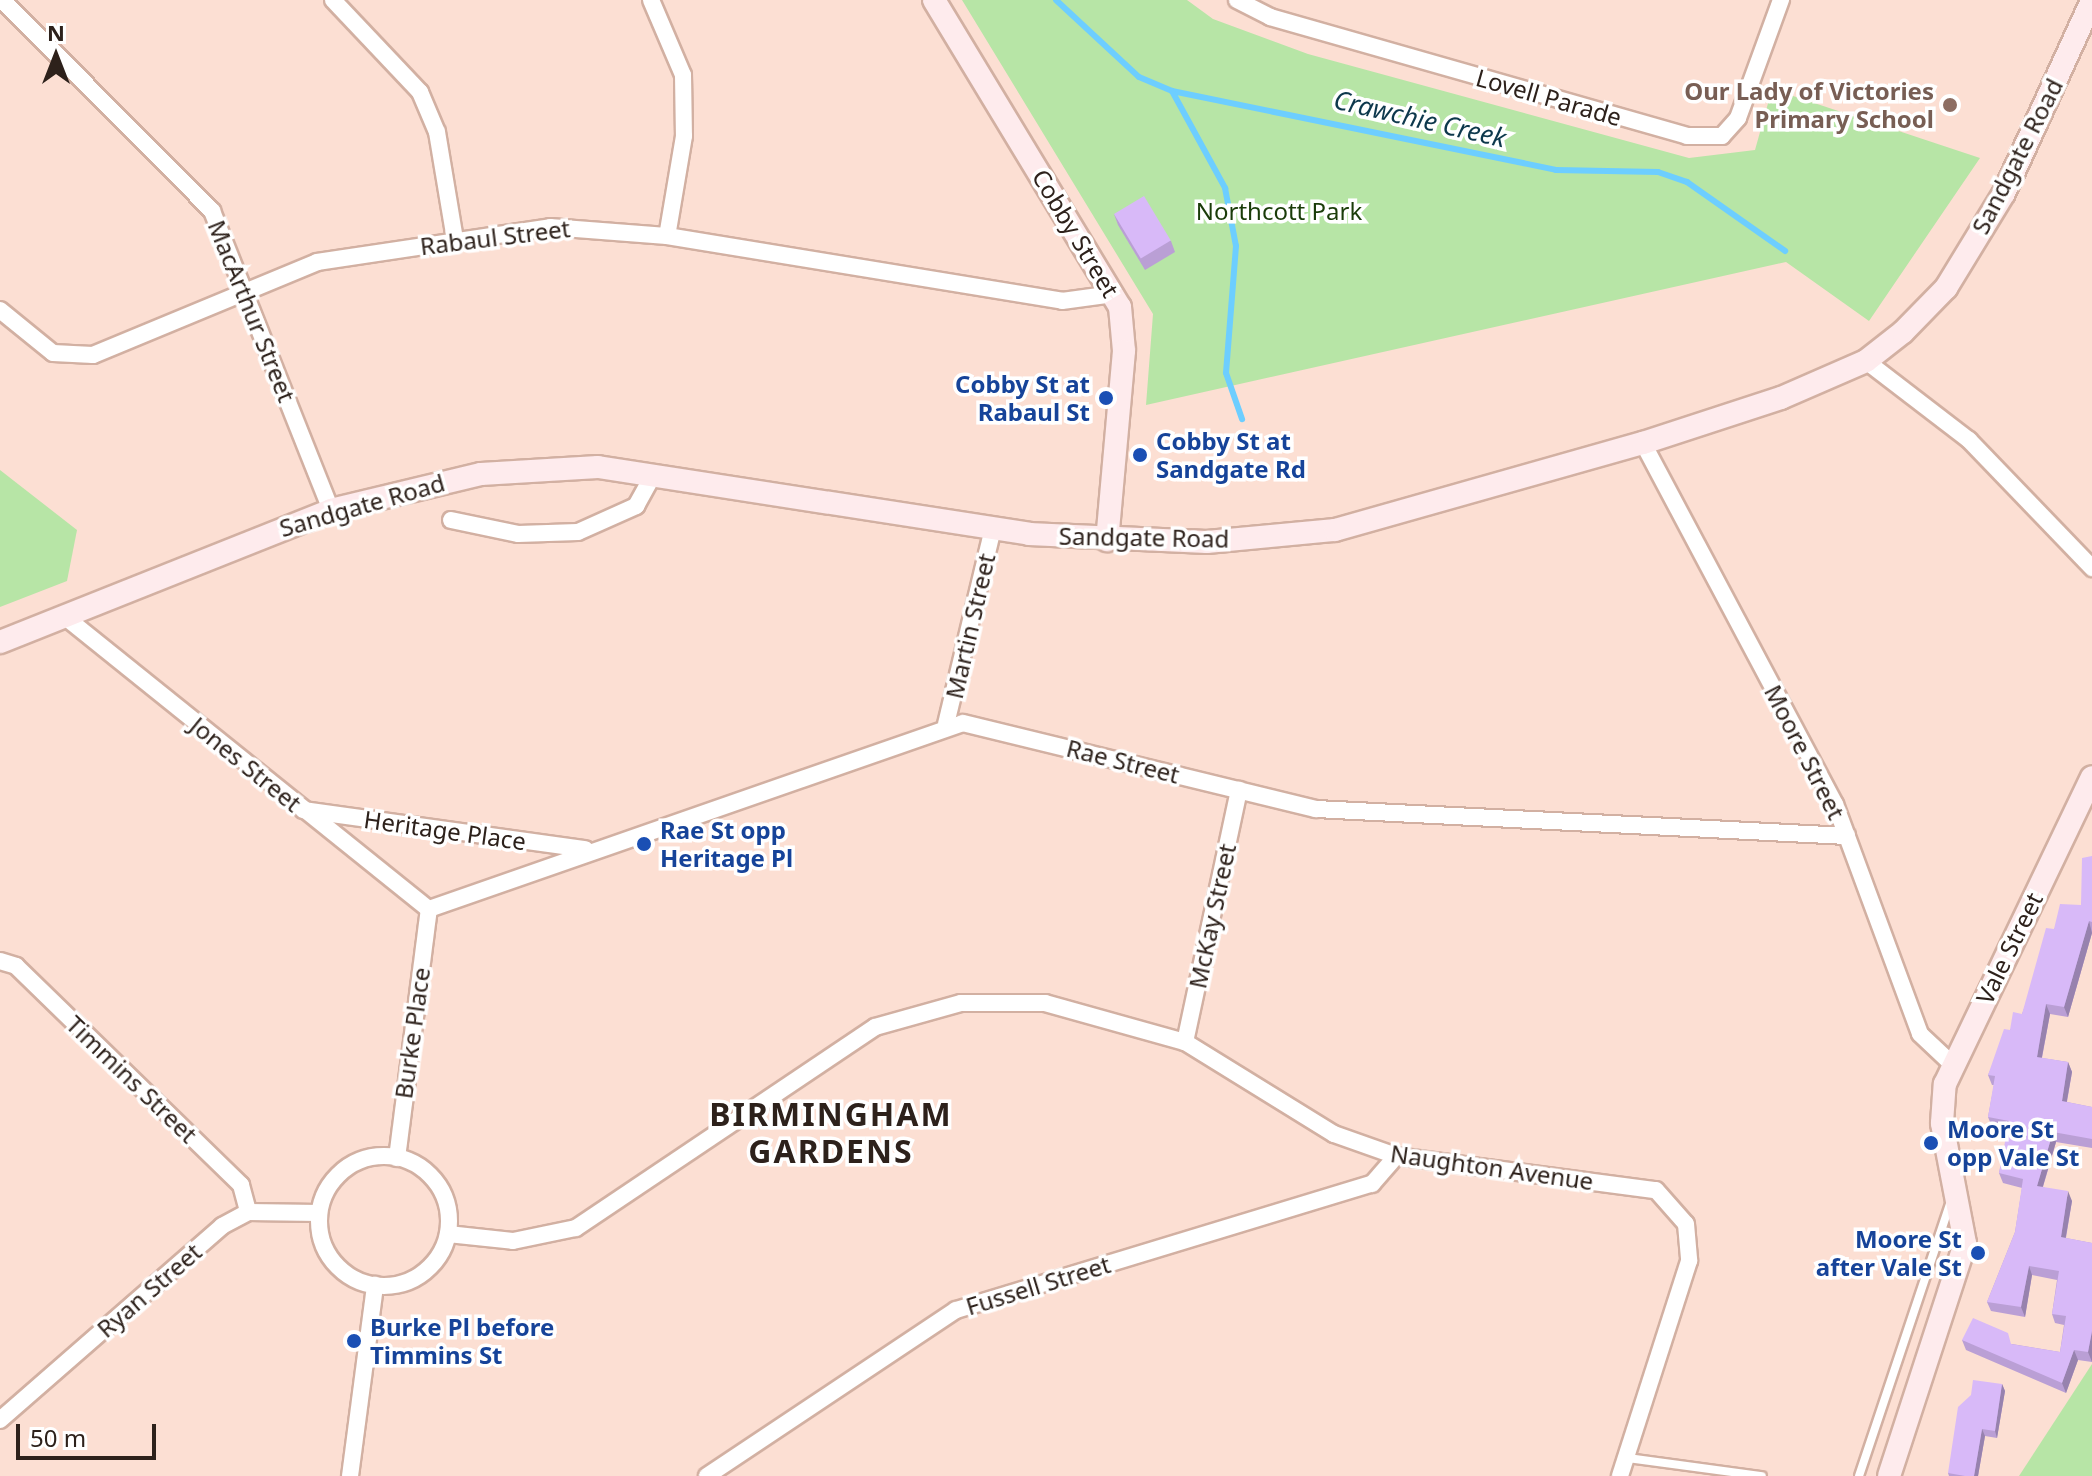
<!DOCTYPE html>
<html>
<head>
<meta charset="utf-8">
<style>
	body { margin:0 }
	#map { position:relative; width:2092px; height:1476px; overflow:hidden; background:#fcdfd3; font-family:"Noto Sans",sans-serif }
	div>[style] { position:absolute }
	.green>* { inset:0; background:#b7e5a6 }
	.stream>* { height:6px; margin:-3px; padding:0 3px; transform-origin:3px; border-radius:3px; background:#6dceff }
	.roads { filter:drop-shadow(2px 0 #d2b0a2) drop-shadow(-2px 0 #d2b0a2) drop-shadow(0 2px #d2b0a2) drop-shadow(0 -2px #d2b0a2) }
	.lane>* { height:8px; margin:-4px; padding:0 4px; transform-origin:4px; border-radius:4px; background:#fff }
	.street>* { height:16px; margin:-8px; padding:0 8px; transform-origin:8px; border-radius:8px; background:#fff }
	.street>.ring { margin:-8px; padding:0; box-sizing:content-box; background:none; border:16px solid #fff; border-radius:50% }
	.secondary>* { height:22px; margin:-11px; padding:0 11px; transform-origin:11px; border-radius:11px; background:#feebed }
	.wall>* { inset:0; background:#ba9fd5 }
	.shaded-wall>* { inset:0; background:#9782ae }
	.building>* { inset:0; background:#d8b9f8; transform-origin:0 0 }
	.dots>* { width:22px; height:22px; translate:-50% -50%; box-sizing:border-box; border:4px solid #fff; border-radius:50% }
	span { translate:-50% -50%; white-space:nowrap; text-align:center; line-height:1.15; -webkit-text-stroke:7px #fff; paint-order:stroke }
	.education-label { font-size:24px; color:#785e54; font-weight:700 }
	.right { translate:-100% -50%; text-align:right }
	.street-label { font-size:24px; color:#2d211b }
	.park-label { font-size:24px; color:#1a3c09 }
	.transit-label { font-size:24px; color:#164399; font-weight:700 }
	.left { translate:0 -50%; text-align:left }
	.water-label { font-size:26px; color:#0d384c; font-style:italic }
	.district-label { font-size:32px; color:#2d211b; font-weight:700; letter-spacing:2px }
	.north { position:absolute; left:16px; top:16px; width:80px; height:80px; -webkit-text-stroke:6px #fff; paint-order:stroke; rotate:0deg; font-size:22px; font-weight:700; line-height:32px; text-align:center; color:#2d211b }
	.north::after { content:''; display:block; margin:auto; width:28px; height:36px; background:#2d211b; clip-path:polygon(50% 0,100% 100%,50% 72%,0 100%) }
	.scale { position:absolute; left:16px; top:1424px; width:140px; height:36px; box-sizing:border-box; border:4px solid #2d211b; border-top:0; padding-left:10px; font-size:24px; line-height:28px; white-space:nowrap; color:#2d211b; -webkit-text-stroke:6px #fff; paint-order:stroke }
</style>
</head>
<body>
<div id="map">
	<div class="green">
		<div style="clip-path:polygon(962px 0,1187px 0,1213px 19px,1308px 54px,1689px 158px,1755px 150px,1772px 89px,1980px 158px,1869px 321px,1786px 262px,1146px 405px,1153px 314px)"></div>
		<div style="clip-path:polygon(0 470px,77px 530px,67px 581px,0 607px)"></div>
		<div style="clip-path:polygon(2092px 1364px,2092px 1476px,2019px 1476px)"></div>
	</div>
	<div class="stream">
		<div style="left:1056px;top:0;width:113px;rotate:42.9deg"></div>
		<div style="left:1139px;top:77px;width:36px;rotate:23deg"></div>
		<div style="left:1172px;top:91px;width:392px;rotate:11.6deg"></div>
		<div style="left:1556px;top:170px;width:102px;rotate:1.1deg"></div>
		<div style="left:1658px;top:172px;width:31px;rotate:19deg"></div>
		<div style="left:1687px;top:182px;width:120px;rotate:35.1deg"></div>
		<div style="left:1172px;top:91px;width:111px;rotate:61.3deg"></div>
		<div style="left:1225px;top:188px;width:59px;rotate:79.3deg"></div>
		<div style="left:1236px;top:246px;width:127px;rotate:94.5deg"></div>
		<div style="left:1226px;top:373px;width:49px;rotate:70.8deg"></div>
	</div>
	<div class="roads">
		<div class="lane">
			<div style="left:1628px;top:1458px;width:135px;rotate:7.7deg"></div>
			<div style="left:1859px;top:1476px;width:287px;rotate:-71.5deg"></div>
		</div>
		<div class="street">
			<div style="left:2px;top:0;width:298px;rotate:45.1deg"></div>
			<div style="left:212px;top:211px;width:322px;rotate:68.3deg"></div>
			<div style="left:333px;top:0;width:127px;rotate:46.6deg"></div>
			<div style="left:420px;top:92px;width:43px;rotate:67deg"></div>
			<div style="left:437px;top:132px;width:109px;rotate:80.5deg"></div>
			<div style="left:651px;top:0;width:82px;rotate:66.9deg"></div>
			<div style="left:683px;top:75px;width:61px;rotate:89.1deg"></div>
			<div style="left:684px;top:136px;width:101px;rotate:99.6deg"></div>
			<div style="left:1237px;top:0;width:37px;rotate:27deg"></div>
			<div style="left:1270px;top:17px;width:434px;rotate:15.9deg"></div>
			<div style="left:1687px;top:136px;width:35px"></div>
			<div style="left:1722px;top:136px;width:24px;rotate:-48deg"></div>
			<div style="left:1738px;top:118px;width:126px;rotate:-70deg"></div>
			<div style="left:0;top:310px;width:68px;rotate:39.1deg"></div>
			<div style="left:53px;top:353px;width:40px;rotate:2.9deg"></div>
			<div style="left:93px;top:355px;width:243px;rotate:-22.5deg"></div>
			<div style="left:317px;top:262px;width:236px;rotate:-8.5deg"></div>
			<div style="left:550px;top:227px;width:117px;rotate:4.4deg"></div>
			<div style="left:667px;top:236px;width:400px;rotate:9.3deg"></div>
			<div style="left:1062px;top:301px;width:52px;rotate:-7.7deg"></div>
			<div style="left:1866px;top:361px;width:130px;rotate:37.5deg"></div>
			<div style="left:1969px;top:440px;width:178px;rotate:46.1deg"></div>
			<div style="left:1643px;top:443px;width:409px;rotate:62deg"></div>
			<div style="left:1835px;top:804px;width:245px;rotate:69.7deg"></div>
			<div style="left:1920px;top:1034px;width:44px;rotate:43.2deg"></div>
			<div style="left:451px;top:520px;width:68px;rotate:11.8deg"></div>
			<div style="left:518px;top:534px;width:60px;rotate:-1.9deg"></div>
			<div style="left:578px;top:532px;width:64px;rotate:-24.1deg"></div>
			<div style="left:636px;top:506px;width:35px;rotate:-61deg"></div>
			<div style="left:64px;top:616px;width:468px;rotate:38.8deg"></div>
			<div style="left:946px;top:724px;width:202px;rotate:-76.5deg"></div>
			<div style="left:303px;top:810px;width:285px;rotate:7.9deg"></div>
			<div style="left:429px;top:909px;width:565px;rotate:-19.2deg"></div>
			<div style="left:963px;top:723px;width:363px;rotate:13.7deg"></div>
			<div style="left:1316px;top:809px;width:532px;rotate:2.91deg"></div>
			<div style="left:0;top:961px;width:17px;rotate:17deg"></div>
			<div style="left:16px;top:966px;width:314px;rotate:44.2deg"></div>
			<div style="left:241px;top:1185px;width:28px;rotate:75deg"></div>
			<div style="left:1185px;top:1042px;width:258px;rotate:-77.9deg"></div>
			<div class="ring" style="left:319px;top:1156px;width:114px;height:114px"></div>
			<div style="left:397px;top:1158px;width:251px;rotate:-82.7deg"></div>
			<div style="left:448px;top:1234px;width:65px;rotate:6.1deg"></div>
			<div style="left:513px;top:1241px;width:64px;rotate:-11.7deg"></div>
			<div style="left:576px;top:1228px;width:360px;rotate:-33.9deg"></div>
			<div style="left:875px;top:1027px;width:89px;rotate:-15.6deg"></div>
			<div style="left:961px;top:1003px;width:84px"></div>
			<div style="left:1045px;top:1003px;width:145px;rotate:15.6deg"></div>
			<div style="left:1185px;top:1042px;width:175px;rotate:31.7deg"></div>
			<div style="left:1334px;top:1134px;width:66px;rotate:19.5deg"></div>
			<div style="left:1396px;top:1156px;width:262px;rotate:7.5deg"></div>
			<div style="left:1656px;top:1190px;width:45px;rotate:48.6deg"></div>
			<div style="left:1686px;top:1224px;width:37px;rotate:85deg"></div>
			<div style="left:1689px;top:1261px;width:226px;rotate:107.8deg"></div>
			<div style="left:0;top:1420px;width:295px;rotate:-41.1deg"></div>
			<div style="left:222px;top:1226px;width:30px;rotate:-28deg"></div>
			<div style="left:248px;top:1212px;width:71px;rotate:0.8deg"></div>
			<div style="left:350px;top:1476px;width:193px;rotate:-82.5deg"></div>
			<div style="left:707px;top:1476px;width:299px;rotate:-33.7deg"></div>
			<div style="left:956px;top:1310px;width:435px;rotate:-16.9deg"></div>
			<div style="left:1372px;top:1184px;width:37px;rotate:-49deg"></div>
		</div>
		<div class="secondary">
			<div style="left:934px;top:0;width:359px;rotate:58.8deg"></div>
			<div style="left:1120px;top:307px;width:44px;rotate:84.8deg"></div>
			<div style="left:1124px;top:351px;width:190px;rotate:95.1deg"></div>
			<div style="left:0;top:642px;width:356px;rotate:-21.7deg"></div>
			<div style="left:331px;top:510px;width:154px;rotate:-13.5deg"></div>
			<div style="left:481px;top:474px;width:117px;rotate:-3.4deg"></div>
			<div style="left:598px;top:467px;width:436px;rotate:8.8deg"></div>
			<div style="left:1029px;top:534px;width:178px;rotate:2.6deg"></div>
			<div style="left:1207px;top:542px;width:129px;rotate:-5.4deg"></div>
			<div style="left:1335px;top:530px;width:320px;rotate:-15.8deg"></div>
			<div style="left:1643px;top:443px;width:145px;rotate:-18.1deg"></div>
			<div style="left:1781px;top:398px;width:93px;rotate:-23.5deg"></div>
			<div style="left:1866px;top:361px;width:47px;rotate:-38.1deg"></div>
			<div style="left:1903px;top:332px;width:62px;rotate:-45.7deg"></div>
			<div style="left:1946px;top:288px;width:111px;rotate:-58.6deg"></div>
			<div style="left:2004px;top:193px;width:211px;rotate:-65.4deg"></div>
			<div style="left:1889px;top:1476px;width:245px;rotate:-71.9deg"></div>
			<div style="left:1965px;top:1243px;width:122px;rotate:-100.9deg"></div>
			<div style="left:1942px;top:1123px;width:39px;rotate:-86deg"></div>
			<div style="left:1945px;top:1084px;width:340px;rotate:-64.4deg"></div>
		</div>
	</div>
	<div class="wall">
		<div style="clip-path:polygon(1114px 214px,1171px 241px,1175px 252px,1145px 270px,1118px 225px)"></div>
		<div style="clip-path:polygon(2092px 856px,2092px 933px,2068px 1017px,2050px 1014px,2042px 1058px,2068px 1062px,2072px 1072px,2067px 1102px,2092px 1107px,2092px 1148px,2056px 1142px,2043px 1187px,2072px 1201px,2066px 1238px,2092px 1243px,2092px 1362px,2078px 1360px,2066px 1393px,1966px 1350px,1962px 1340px,2012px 1344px,2060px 1352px,2064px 1325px,2055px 1323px,2052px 1314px,2057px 1280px,2032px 1275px,2025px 1317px,1991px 1311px,1987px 1302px,2015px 1232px,2022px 1188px,2003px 1183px,1999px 1173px,2008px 1130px,1992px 1127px,1988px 1117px,1994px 1085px,1992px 1085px,1988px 1075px,2010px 1030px,2022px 1014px,2054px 929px,2081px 905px)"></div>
		<div style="clip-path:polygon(2002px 1384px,2005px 1391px,1997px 1438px,1985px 1436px,1978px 1476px,1949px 1476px,1948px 1473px)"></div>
	</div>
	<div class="shaded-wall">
		<div style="clip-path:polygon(2089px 921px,2092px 933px,2068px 1017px,2064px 1007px)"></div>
		<div style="clip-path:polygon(2046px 1004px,2050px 1014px,2040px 1067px,2037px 1057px)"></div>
		<div style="clip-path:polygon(2068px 1062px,2072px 1072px,2065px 1111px,2062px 1101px)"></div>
		<div style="clip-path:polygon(2053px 1132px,2056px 1142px,2040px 1196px,2037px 1186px)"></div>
		<div style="clip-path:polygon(2068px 1191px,2072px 1201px,2064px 1247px,2061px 1237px)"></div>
		<div style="clip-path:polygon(2029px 1266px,2032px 1275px,2025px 1317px,2021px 1307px)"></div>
		<div style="clip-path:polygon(2092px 1331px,2092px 1362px,2088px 1352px)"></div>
		<div style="clip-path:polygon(2074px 1350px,2078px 1360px,2066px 1393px,2062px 1383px)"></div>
		<div style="clip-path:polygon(2002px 1384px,2005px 1391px,1997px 1438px,1995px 1431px)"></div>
		<div style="clip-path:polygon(1982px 1429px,1985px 1436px,1978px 1476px,1974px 1476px)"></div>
	</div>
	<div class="building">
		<div style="left:1144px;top:196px;width:52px;height:35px;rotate:59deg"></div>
		<div style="clip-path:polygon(2092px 856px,2092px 922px,2089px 921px,2064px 1007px,2046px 1004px,2037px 1057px,2068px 1062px,2062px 1101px,2092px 1107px,2092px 1139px,2053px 1132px,2037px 1186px,2068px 1191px,2061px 1237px,2092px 1243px,2092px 1331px,2088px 1352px,2074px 1350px,2062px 1383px,1962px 1340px,1973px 1318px,2008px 1333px,2011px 1344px,2060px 1352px,2066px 1316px,2052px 1314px,2059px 1271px,2029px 1266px,2021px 1307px,1987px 1302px,2015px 1232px,2023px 1179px,1999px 1173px,2009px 1121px,1988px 1117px,1995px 1076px,1988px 1075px,2004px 1029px,2010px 1030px,2013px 1012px,2022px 1014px,2046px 928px,2054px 929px,2060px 904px,2081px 905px,2082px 858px)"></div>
		<div style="clip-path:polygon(1973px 1380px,2002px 1384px,1995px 1431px,1982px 1429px,1974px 1476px,1965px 1476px,1948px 1473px,1958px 1407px,1971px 1395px)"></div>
	</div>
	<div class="dots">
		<div style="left:1950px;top:105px;background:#8d6e63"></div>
		<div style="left:1106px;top:398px;background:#1a4fb4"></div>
		<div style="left:1140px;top:455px;background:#1a4fb4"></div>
		<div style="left:644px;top:844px;background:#1a4fb4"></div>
		<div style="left:1931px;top:1143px;background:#1a4fb4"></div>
		<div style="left:1978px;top:1253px;background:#1a4fb4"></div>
		<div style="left:354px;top:1341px;background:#1a4fb4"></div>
	</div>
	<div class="education-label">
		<span class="right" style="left:1934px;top:105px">Our Lady of Victories<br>Primary School</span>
	</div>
	<div class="street-label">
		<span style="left:1549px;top:97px;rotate:16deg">Lovell Parade</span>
		<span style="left:2017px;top:156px;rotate:-63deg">Sandgate Road</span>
		<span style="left:1076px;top:233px;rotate:59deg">Cobby Street</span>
		<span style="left:495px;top:237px;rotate:-7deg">Rabaul Street</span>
		<span style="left:252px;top:311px;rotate:68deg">MacArthur Street</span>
		<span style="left:362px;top:505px;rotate:-16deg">Sandgate Road</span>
		<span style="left:1144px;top:537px;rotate:1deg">Sandgate Road</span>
		<span style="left:970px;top:626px;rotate:-77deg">Martin Street</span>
		<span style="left:1805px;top:752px;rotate:63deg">Moore Street</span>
		<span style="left:1123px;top:761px;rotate:14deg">Rae Street</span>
		<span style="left:246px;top:764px;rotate:39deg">Jones Street</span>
		<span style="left:445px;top:830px;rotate:8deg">Heritage Place</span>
		<span style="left:1212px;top:916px;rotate:-78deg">McKay Street</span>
		<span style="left:2009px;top:948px;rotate:-64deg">Vale Street</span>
		<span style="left:412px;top:1033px;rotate:-82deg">Burke Place</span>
		<span style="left:132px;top:1079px;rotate:44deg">Timmins Street</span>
		<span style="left:1492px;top:1167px;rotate:8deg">Naughton Avenue</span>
		<span style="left:1038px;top:1285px;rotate:-17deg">Fussell Street</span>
		<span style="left:149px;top:1290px;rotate:-41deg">Ryan Street</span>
	</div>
	<div class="park-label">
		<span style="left:1279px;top:211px">Northcott Park</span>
	</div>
	<div class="transit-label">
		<span class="right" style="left:1090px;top:398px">Cobby St at<br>Rabaul St</span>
		<span class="left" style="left:1156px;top:455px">Cobby St at<br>Sandgate Rd</span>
		<span class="left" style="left:660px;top:844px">Rae St opp<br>Heritage Pl</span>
		<span class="left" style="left:1947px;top:1143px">Moore St<br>opp Vale St</span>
		<span class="right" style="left:1962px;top:1253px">Moore St<br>after Vale St</span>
		<span class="left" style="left:370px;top:1341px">Burke Pl before<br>Timmins St</span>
	</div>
	<div class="water-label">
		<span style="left:1420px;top:119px;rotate:13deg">Crawchie Creek</span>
	</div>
	<div class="district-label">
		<span style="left:831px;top:1133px">BIRMINGHAM<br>GARDENS</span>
	</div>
	<div class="north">N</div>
	<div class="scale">50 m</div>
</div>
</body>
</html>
